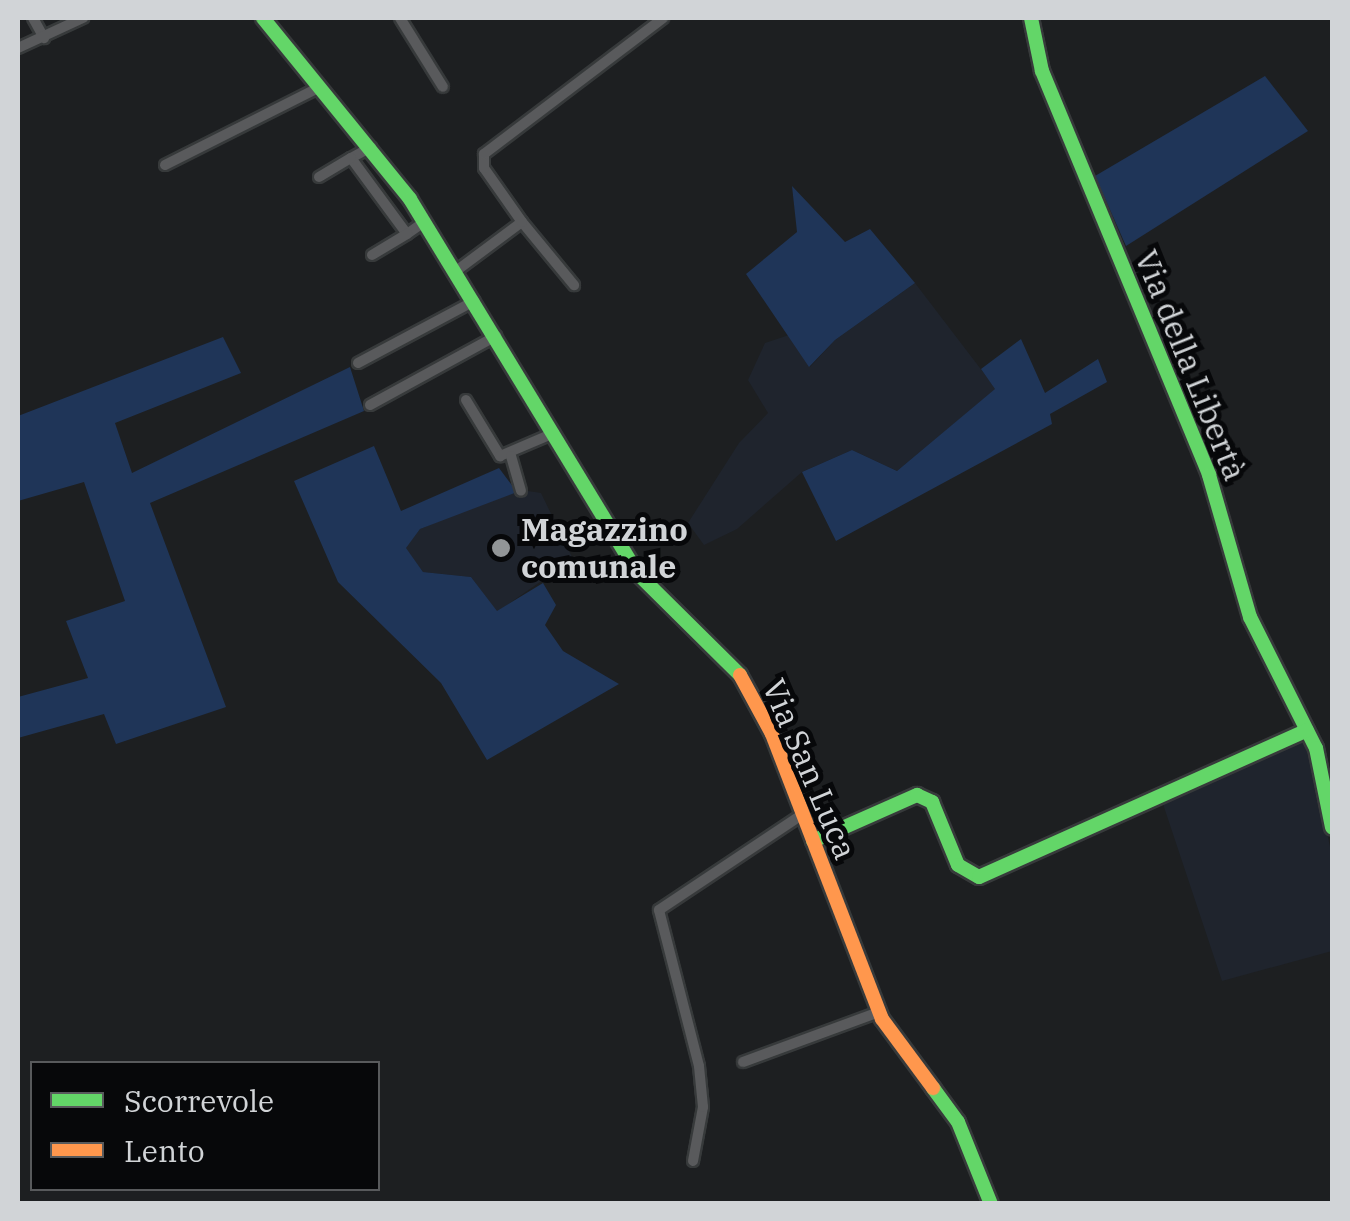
<!DOCTYPE html>
<html>
<head>
<meta charset="utf-8">
<style>
	body { margin:0 }
	#map { position:relative; width:1350px; height:1221px; overflow:hidden; background:#1d1f21; font-family:"IBM Plex Serif",serif }
	div>[style] { position:absolute }
	.built>* { inset:0; background:#1f242d }
	.green>* { inset:0; background:#1f3558 }
	.roads { filter:drop-shadow(2px 0 #373a3b) drop-shadow(-2px 0 #373a3b) drop-shadow(0 2px #373a3b) drop-shadow(0 -2px #373a3b) }
	.street>* { height:10px; margin:-5px; padding:0 5px; transform-origin:5px; border-radius:5px; background:#595a5c }
	.fast>* { height:14px; margin:-7px; padding:0 7px; transform-origin:7px; border-radius:7px; background:#63d668 }
	.slow>* { height:14px; margin:-7px; padding:0 7px; transform-origin:7px; border-radius:7px; background:#ff974d }
	.dots>* { width:28px; height:28px; translate:-50% -50%; box-sizing:border-box; border:5px solid #07080a; border-radius:50% }
	span { translate:-50% -50%; white-space:nowrap; text-align:center; line-height:1.15; -webkit-text-stroke:10px #07080a; paint-order:stroke }
	.street-label { font-size:32px; color:#d1d4d7 }
	.poi-label { font-size:32px; color:#d1d4d7; font-weight:700 }
	.left { translate:0 -50%; text-align:left }
	.frame { position:absolute; inset:0; border:20px solid #d1d4d7; pointer-events:none }
	.legend { position:absolute; left:30px; top:1061px; width:350px; height:130px; box-sizing:border-box; background:#07080a; border:2px solid #585a5c; margin:0; padding:12px 18px; list-style:none; font-size:30px; color:#d1d4d7 }
	.legend li { display:flex; align-items:center; gap:20px; height:50px }
	.legend b { width:50px; border:2px solid #585a5c }
</style>
</head>
<body>
<div id="map">
	<div class="built">
		<div style="clip-path:polygon(915px 283px,996px 389px,897px 471px,852px 450px,802px 472px,737px 529px,704px 545px,688px 523px,739px 443px,768px 413px,748px 380px,765px 343px,792px 334px,810px 367px,835px 340px)"></div>
		<div style="clip-path:polygon(515px 489px,541px 493px,573px 559px,497px 612px,471px 577px,423px 572px,405px 548px,420px 529px)"></div>
		<div style="clip-path:polygon(1306px 733px,1332px 856px,1332px 951px,1222px 981px,1159px 792px)"></div>
	</div>
	<div class="green">
		<div style="clip-path:polygon(1265px 76px,1308px 131px,1126px 246px,1095px 176px)"></div>
		<div style="clip-path:polygon(792px 186px,845px 242px,870px 229px,915px 283px,835px 340px,809px 367px,746px 274px,797px 232px)"></div>
		<div style="clip-path:polygon(223px 337px,241px 373px,115px 423px,132px 473px,350px 367px,364px 411px,150px 503px,226px 707px,116px 744px,104px 714px,18px 738px,18px 697px,88px 678px,66px 621px,125px 601px,84px 482px,18px 501px,18px 416px)"></div>
		<div style="clip-path:polygon(1021px 339px,1045px 393px,1098px 359px,1107px 382px,1050px 414px,1052px 424px,836px 541px,802px 472px,852px 450px,897px 471px,995px 389px,981px 369px)"></div>
		<div style="clip-path:polygon(374px 446px,401px 511px,499px 468px,517px 492px,420px 529px,406px 548px,423px 572px,471px 577px,497px 611px,543px 583px,556px 605px,545px 625px,563px 651px,619px 684px,487px 760px,441px 683px,338px 582px,294px 481px)"></div>
	</div>
	<div class="roads">
		<div class="street">
			<div style="left:33px;top:18px;width:23px;rotate:61deg"></div>
			<div style="left:400px;top:18px;width:81px;rotate:58.1deg"></div>
			<div style="left:18px;top:48px;width:72px;rotate:-24.8deg"></div>
			<div style="left:371px;top:147px;width:23px;rotate:151deg"></div>
			<div style="left:351px;top:158px;width:94px;rotate:53.6deg"></div>
			<div style="left:407px;top:234px;width:21px;rotate:-35deg"></div>
			<div style="left:165px;top:165px;width:174px;rotate:-26.7deg"></div>
			<div style="left:319px;top:177px;width:37px;rotate:-31deg"></div>
			<div style="left:522px;top:222px;width:82px;rotate:50.5deg"></div>
			<div style="left:372px;top:255px;width:41px;rotate:-31deg"></div>
			<div style="left:456px;top:271px;width:82px;rotate:-36.6deg"></div>
			<div style="left:522px;top:222px;width:66px;rotate:-125.1deg"></div>
			<div style="left:484px;top:168px;width:14px;rotate:-90deg"></div>
			<div style="left:484px;top:154px;width:225px;rotate:-37.2deg"></div>
			<div style="left:358px;top:363px;width:132px;rotate:-28.1deg"></div>
			<div style="left:466px;top:400px;width:66px;rotate:58.7deg"></div>
			<div style="left:500px;top:456px;width:59px;rotate:-23.1deg"></div>
			<div style="left:370px;top:405px;width:144px;rotate:-28.7deg"></div>
			<div style="left:511px;top:456px;width:36px;rotate:74deg"></div>
			<div style="left:743px;top:1062px;width:145px;rotate:-20.2deg"></div>
			<div style="left:693px;top:1161px;width:55px;rotate:-79.5deg"></div>
			<div style="left:703px;top:1107px;width:41px;rotate:-95.6deg"></div>
			<div style="left:699px;top:1066px;width:161px;rotate:-104.4deg"></div>
			<div style="left:659px;top:910px;width:173px;rotate:-33.7deg"></div>
		</div>
		<div class="fast">
			<div style="left:263px;top:18px;width:233px;rotate:50.9deg"></div>
			<div style="left:410px;top:199px;width:437px;rotate:58.7deg"></div>
			<div style="left:637px;top:573px;width:145px;rotate:44.7deg"></div>
			<div style="left:1031px;top:18px;width:54px;rotate:78.3deg"></div>
			<div style="left:1042px;top:71px;width:437px;rotate:67.5deg"></div>
			<div style="left:1209px;top:475px;width:148px;rotate:73.9deg"></div>
			<div style="left:1250px;top:617px;width:147px;rotate:63.3deg"></div>
			<div style="left:1316px;top:748px;width:81px;rotate:78.6deg"></div>
			<div style="left:813px;top:841px;width:114px;rotate:-23.9deg"></div>
			<div style="left:917px;top:795px;width:17px;rotate:25deg"></div>
			<div style="left:932px;top:802px;width:68px;rotate:67.6deg"></div>
			<div style="left:958px;top:865px;width:24px;rotate:30deg"></div>
			<div style="left:979px;top:877px;width:359px;rotate:-24.1deg"></div>
			<div style="left:933px;top:1088px;width:42px;rotate:53.7deg"></div>
			<div style="left:958px;top:1122px;width:88px;rotate:68.1deg"></div>
		</div>
		<div class="slow">
			<div style="left:740px;top:675px;width:67px;rotate:61.5deg"></div>
			<div style="left:772px;top:734px;width:305px;rotate:68.9deg"></div>
			<div style="left:882px;top:1019px;width:86px;rotate:53.5deg"></div>
		</div>
	</div>
	<div class="dots">
		<div style="left:501px;top:548px;background:#929597"></div>
	</div>
	<div class="street-label">
		<span style="left:1191px;top:365px;rotate:68deg">Via della Libertà</span>
		<span style="left:810px;top:769px;rotate:67deg">Via San Luca</span>
	</div>
	<div class="poi-label">
		<span class="left" style="left:521px;top:548px">Magazzino<br>comunale</span>
	</div>
	<div class="frame"></div>
	<ul class="legend">
	<li><b style="height:12px;background:#63d668"></b>Scorrevole</li>
	<li><b style="height:12px;background:#ff974d"></b>Lento</li>
	</ul>
</div>
</body>
</html>
